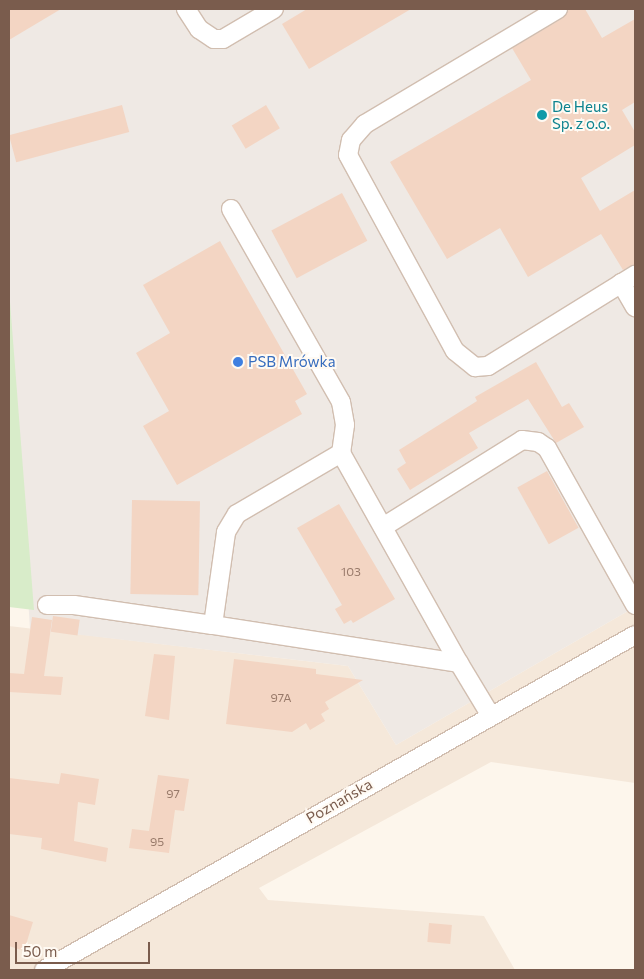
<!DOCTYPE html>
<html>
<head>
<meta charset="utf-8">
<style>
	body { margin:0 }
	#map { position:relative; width:644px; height:979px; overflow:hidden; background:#fdf6ec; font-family:Commissioner,sans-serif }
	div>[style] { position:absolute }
	.residential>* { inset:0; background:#f5e8da }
	.industrial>* { inset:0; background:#efe9e4 }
	.green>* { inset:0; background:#d8ecc9 }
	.building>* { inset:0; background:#f3d5c3; transform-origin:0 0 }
	.roads { filter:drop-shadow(1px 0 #d1beb0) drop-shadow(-1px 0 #d1beb0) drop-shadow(0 1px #d1beb0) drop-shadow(0 -1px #d1beb0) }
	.minor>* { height:18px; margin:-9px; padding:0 9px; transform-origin:9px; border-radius:9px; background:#fff }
	.dots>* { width:14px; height:14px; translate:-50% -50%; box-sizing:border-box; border:2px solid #fffaf3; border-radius:50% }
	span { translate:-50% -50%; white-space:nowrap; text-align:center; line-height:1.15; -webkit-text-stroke:4px #fffaf3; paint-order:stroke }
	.number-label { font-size:12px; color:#987a6a }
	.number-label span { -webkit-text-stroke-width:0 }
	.culture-label { font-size:15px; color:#0d838f }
	.left { translate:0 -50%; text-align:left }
	.shop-label { font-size:15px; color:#366cbe }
	.street-label { font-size:15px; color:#7a5c4d }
	.frame { position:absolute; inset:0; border:10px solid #7a5c4d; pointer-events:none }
	.scale { position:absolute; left:15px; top:942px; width:135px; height:22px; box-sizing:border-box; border:2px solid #7a5c4d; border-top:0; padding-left:6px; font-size:15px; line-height:18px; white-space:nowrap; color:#7a5c4d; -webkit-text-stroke:4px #fffaf3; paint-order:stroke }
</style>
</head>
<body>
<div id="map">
	<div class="residential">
		<div style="clip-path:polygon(635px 607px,635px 783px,491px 762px,259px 888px,268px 900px,484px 916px,515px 970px,9px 970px,9px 626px,348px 666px,396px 745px)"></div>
	</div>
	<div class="industrial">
		<div style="clip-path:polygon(9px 9px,635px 9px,635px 607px,396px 745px,348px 666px,30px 629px,9px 300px)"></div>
	</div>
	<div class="green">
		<div style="clip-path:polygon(9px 289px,34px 610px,9px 607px)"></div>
	</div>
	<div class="building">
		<div style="clip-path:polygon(9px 9px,61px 9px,9px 40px)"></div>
		<div style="clip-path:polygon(307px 9px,411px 9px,309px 69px,282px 24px)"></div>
		<div style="clip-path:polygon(569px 9px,585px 9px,602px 38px,635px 19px,635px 102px,622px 110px,635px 132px,635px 145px,581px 178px,600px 211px,635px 190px,635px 264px,623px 270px,601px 234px,528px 277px,500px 228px,447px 259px,390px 162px,531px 80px,512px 48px,563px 18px)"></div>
		<div style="left:122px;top:105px;width:28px;height:117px;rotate:75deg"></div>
		<div style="left:266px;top:105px;width:27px;height:40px;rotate:59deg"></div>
		<div style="left:342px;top:193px;width:54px;height:80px;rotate:62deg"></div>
		<div style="clip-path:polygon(220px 241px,307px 394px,295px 401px,302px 414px,177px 485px,143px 426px,169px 411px,136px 353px,170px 333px,143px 285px)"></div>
		<div style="clip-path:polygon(536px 362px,562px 407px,569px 403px,584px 427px,556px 443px,528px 399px,469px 433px,478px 448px,410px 490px,397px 469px,406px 463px,399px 450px,477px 401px,475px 397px)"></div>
		<div style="left:547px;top:471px;width:65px;height:34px;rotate:61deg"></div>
		<div style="left:132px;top:500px;width:68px;height:94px;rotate:1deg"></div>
		<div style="clip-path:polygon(339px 504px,395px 599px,353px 623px,351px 620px,344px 624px,335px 609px,342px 605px,297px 528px)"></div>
		<div style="left:53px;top:616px;width:27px;height:16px;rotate:8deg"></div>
		<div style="clip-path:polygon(32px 617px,52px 620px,44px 676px,63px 677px,61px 695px,9px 692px,9px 673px,24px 674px)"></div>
		<div style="clip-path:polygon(154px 654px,175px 656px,169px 720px,145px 716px)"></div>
		<div style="clip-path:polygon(234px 659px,316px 669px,316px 674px,363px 680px,325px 702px,329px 709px,321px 714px,325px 721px,310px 730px,306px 723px,292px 732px,226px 724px)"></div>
		<div style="clip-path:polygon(61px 773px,99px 779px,95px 805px,78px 802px,74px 841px,108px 848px,106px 862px,41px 849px,42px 838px,9px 834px,9px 778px,59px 784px)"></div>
		<div style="clip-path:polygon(158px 775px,189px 779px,184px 811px,175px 810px,169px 853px,129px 848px,132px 829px,149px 831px)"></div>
		<div style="clip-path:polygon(9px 915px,33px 922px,24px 951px,9px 946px)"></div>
		<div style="left:429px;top:923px;width:23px;height:19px;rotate:5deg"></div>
	</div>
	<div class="roads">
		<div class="minor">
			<div style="left:186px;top:9px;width:24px;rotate:57deg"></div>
			<div style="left:199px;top:29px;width:18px;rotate:34deg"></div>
			<div style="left:214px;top:39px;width:9px"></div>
			<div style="left:223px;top:39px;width:59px;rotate:-30.5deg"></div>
			<div style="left:558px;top:9px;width:225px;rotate:149.2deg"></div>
			<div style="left:365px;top:124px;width:21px;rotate:131deg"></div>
			<div style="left:351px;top:140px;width:15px;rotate:101deg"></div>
			<div style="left:348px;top:155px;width:223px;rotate:61.4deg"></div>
			<div style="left:455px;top:351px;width:26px;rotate:39deg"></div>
			<div style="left:475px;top:367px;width:13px;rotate:-4deg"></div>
			<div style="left:488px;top:366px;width:173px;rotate:-31.8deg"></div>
			<div style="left:231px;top:209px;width:222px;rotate:60.3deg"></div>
			<div style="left:341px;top:402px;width:23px;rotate:80deg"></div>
			<div style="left:345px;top:425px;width:28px;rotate:98deg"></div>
			<div style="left:341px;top:453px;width:241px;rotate:60.7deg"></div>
			<div style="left:621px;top:283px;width:28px;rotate:60deg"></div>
			<div style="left:383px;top:527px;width:164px;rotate:-32deg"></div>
			<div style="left:522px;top:440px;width:16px;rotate:7deg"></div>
			<div style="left:538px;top:442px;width:11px;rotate:34deg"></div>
			<div style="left:547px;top:448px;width:180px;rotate:60.7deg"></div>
			<div style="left:47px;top:605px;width:27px"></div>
			<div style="left:74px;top:605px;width:140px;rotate:8.2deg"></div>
			<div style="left:213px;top:625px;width:249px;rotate:8.8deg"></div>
			<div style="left:459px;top:663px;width:62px;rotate:58.9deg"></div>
			<div style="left:213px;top:625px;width:94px;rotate:-82deg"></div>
			<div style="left:226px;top:532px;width:21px;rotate:-59deg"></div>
			<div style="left:237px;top:514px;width:121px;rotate:-30.4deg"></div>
			<div style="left:44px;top:970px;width:679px;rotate:-29.55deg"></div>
		</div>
	</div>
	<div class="dots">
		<div style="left:542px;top:115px;background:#0f9aa8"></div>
		<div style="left:238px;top:362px;background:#3f7fe0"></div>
	</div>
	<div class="number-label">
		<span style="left:351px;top:572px">103</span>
		<span style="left:281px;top:698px">97A</span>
		<span style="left:173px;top:794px">97</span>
		<span style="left:157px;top:842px">95</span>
	</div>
	<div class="culture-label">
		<span class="left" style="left:552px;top:115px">De Heus<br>Sp. z o.o.</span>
	</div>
	<div class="shop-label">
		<span class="left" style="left:248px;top:362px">PSB Mrówka</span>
	</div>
	<div class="street-label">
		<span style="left:339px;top:801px;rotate:-30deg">Poznańska</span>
	</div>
	<div class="frame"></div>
	<div class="scale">50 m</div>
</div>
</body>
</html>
